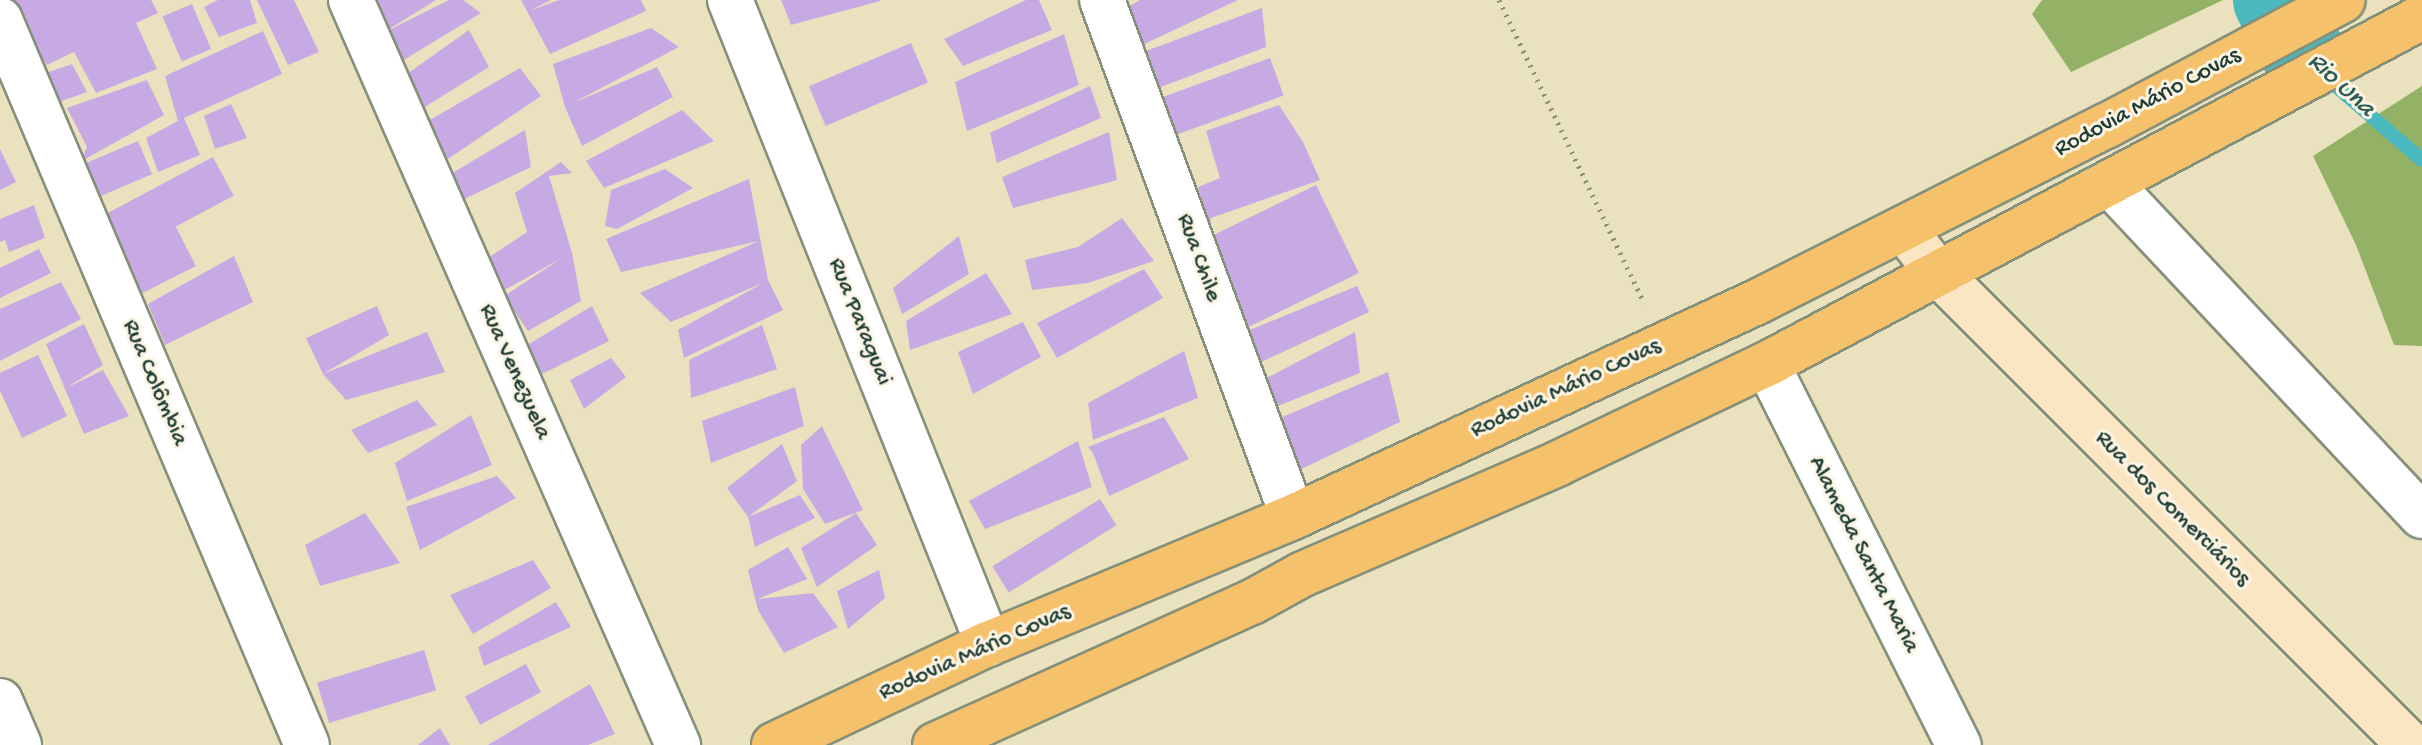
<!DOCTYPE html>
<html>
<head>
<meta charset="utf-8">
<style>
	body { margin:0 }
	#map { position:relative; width:2422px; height:745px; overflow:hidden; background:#eae2bf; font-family:"Gochi Hand",sans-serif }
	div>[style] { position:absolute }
	.forest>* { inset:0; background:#94b265 }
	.stream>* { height:14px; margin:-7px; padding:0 7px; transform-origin:7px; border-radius:7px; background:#49b8bf }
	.river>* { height:84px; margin:-42px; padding:0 42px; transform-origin:42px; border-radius:42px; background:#49b8bf }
	.building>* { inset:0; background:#c7aae4; transform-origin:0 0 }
	.path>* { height:5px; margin-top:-2.5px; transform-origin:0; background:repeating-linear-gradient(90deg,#84907a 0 2px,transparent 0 8px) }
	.roads { filter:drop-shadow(2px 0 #84907a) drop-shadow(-2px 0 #84907a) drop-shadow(0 2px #84907a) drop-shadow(0 -2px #84907a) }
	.minor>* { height:44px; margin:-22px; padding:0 22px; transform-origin:22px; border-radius:22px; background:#fff }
	.secondary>* { height:44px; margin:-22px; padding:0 22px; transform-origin:22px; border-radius:22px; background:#fbe6c4 }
	.primary>* { height:44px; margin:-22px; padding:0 22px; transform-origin:22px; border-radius:22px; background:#f5c16b }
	span { translate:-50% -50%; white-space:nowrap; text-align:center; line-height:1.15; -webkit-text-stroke:6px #fcf5e5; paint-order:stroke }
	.street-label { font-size:24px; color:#1f3d34 }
	.water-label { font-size:26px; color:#2a5c57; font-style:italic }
</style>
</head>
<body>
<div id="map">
	<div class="forest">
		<div style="clip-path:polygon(2042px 0,2223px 0,2071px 72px,2032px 14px)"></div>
		<div style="clip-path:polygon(2422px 86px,2422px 346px,2394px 345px,2356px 245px,2313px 156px)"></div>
	</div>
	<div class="stream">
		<div style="left:2322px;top:74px;width:132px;rotate:40.7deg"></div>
	</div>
	<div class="river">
		<div style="left:2275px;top:0;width:67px;rotate:62.3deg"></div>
	</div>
	<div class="building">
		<div style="clip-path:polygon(11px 0,151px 0,158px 13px,136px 23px,157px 69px,96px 93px,74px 52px,47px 65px,25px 31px)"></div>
		<div style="clip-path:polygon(218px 0,250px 0,257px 23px,219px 37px,204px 7px)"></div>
		<div style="clip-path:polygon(257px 0,294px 0,319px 52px,288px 65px)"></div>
		<div style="clip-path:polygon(356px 0,436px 0,383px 33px,449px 0,463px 0,481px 13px,389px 69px)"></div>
		<div style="clip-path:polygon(521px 0,551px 0,529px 11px,559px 0,641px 0,646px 11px,550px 54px)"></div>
		<div style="clip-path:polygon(781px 0,880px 0,880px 1px,791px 25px)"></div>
		<div style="clip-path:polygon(1026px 0,1039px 0,1052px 30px,963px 66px,944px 39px)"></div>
		<div style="clip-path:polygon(1140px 0,1238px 0,1138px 47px,1126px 8px)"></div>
		<div style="left:192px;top:4px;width:49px;height:32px;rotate:67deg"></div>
		<div style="clip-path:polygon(1262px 8px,1266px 47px,1161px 87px,1157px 94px,1146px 51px)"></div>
		<div style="clip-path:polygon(651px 28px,679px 47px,573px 103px,657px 67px,673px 97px,582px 146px,565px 107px,553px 64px)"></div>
		<div style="clip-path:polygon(469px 30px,489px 67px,412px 115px,397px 81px)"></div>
		<div style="clip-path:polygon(263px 31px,282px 74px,184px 118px,200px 155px,158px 172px,146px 138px,178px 121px,165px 76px)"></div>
		<div style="clip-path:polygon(1064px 34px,1079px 85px,967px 131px,955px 82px)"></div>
		<div style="left:911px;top:43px;width:43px;height:111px;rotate:67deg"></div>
		<div style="left:1270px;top:58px;width:40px;height:120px;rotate:70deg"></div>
		<div style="clip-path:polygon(72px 64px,87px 92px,56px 103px,43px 74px)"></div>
		<div style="clip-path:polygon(520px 68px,541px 96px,439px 165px,421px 125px)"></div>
		<div style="clip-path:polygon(147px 80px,164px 115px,80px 162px,87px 147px,67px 108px)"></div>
		<div style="clip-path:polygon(1090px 86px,1101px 118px,997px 163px,990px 133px)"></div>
		<div style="clip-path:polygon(231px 104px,247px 138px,215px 149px,204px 116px)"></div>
		<div style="clip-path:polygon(1279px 105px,1303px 142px,1320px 180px,1211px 218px,1210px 225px,1198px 187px,1220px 178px,1206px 131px)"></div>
		<div style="clip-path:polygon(682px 110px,714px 141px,604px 188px,586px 161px)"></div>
		<div style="clip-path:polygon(525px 130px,531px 167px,454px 204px,454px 172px)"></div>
		<div style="clip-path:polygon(1109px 132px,1117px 180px,1013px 208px,1002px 177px)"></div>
		<div style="left:138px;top:141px;width:36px;height:57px;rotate:67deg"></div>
		<div style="clip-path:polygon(0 149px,16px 182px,0 190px)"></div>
		<div style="left:213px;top:157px;width:44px;height:123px;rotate:62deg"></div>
		<div style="clip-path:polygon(561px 162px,572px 173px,549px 176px,572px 253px,581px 301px,528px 331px,504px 296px,562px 258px,494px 296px,476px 266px,527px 232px,515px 193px)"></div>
		<div style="clip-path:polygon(665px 169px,693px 188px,617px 229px,605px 226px,611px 190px)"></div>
		<div style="clip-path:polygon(749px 179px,768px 280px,783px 310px,684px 358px,678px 330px,765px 282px,671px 322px,640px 293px,759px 241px,621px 272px,606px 239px)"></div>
		<div style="left:1316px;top:185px;width:98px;height:127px;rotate:64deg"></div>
		<div style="clip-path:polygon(34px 205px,45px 238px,9px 252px,5px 240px,0 242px,0 219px)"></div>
		<div style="clip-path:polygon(1122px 218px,1154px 261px,1088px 283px,1032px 290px,1025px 260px,1078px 247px)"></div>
		<div style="left:175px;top:225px;width:46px;height:63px;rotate:63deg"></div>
		<div style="clip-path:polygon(959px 236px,969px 274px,902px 314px,893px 288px)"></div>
		<div style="clip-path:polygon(39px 249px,51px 273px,0 298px,0 268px)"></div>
		<div style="clip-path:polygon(234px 256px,253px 302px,165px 345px,148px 304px)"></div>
		<div style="clip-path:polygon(1144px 269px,1163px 298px,1057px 358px,1037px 323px)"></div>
		<div style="clip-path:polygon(986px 273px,1012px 314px,910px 350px,906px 321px)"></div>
		<div style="clip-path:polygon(61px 282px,81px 319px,0 361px,0 309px)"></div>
		<div style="clip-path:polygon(1357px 286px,1369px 312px,1242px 371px,1240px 334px)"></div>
		<div style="clip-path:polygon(377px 306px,389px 335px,323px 374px,427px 332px,445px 372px,346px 400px,323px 374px,306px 338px)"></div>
		<div style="clip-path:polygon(592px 306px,609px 341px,536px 377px,519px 350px)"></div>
		<div style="clip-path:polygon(1023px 322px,1041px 357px,973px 394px,958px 352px)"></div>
		<div style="clip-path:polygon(84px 324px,103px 365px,66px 388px,103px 370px,129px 416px,84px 434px,46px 344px)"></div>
		<div style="clip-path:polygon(762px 325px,777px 369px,691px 398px,689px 360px)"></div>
		<div style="clip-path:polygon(1355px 332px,1360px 373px,1273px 408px,1255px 384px)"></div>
		<div style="clip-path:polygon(1184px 351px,1198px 398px,1093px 440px,1088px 403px)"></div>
		<div style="clip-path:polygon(38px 355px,67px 416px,22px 438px,0 391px,0 373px)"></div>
		<div style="clip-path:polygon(611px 358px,626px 377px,584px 409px,570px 380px)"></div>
		<div style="clip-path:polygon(1388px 372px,1400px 422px,1293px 473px,1273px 421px)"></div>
		<div style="clip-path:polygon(795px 387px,804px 426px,711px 463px,702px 421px)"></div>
		<div style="clip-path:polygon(417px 400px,437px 425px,368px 453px,351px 430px)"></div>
		<div style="clip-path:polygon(471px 415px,492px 465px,407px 501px,395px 463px)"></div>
		<div style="clip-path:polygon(1164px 417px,1189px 459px,1109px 496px,1093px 453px,1088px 447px)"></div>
		<div style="clip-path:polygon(822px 426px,863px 510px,825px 524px,803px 489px,801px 445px)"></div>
		<div style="clip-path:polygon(1078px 441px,1092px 487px,985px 529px,969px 501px)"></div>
		<div style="clip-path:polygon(782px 444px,797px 481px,748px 517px,727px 488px)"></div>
		<div style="clip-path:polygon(497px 476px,516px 498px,420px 550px,406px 507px)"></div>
		<div style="clip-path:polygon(800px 495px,815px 518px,755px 547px,748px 517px)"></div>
		<div style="left:1100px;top:499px;width:31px;height:127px;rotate:58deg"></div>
		<div style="clip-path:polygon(365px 513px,400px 563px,320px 586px,305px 545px)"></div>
		<div style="clip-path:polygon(856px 513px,877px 545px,817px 587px,801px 548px)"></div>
		<div style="clip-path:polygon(788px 547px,807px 579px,758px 599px,813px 593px,838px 627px,784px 653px,758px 610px,748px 570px)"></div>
		<div style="clip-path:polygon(533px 560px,551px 588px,473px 634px,450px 595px)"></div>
		<div style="clip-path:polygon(879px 570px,885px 598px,848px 629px,837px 591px)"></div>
		<div style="clip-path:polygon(556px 602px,571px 627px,484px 666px,478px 647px)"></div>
		<div style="left:424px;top:650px;width:42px;height:112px;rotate:73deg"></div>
		<div style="left:526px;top:664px;width:32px;height:69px;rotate:62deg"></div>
		<div style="clip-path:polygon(590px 684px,615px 734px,588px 745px,488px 745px)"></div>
		<div style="clip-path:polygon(440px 728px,450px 745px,418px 745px)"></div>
	</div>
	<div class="path">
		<div style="left:1499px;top:0;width:336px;rotate:64.4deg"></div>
	</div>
	<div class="roads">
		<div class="minor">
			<div style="left:351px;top:0;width:814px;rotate:66.3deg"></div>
			<div style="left:730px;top:0;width:694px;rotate:68.17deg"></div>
			<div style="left:1102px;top:0;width:551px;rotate:69.72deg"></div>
			<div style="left:0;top:20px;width:787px;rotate:67.05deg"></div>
			<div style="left:2111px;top:185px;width:454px;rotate:46.8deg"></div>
			<div style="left:1767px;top:364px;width:427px;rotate:63.3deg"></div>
			<div style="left:0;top:701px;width:48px;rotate:66.6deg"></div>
		</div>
		<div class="secondary">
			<div style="left:1904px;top:229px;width:53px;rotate:52.7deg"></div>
			<div style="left:1936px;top:271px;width:670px;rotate:45deg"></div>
		</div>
		<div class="primary">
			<div style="left:774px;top:745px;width:237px;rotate:-25.3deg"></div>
			<div style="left:988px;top:644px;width:330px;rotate:-22.6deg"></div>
			<div style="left:1293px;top:517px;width:514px;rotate:-24.87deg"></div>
			<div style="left:1759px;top:301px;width:389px;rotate:-26.8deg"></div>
			<div style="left:2106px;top:126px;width:268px;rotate:-28deg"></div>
			<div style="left:935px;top:745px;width:348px;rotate:-24.3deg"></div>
			<div style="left:1252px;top:602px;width:58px;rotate:-28.8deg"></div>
			<div style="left:1303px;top:574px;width:279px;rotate:-23.4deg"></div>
			<div style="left:1559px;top:463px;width:230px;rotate:-25.5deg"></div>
			<div style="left:1767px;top:364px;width:741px;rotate:-27.91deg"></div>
		</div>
	</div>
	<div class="street-label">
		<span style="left:2148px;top:103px;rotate:-28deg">Rodovia Mário Covas</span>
		<span style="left:1198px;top:258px;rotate:70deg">Rua Chile</span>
		<span style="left:859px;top:322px;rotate:68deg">Rua Paraguai</span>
		<span style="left:514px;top:372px;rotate:66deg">Rua Venezuela</span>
		<span style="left:154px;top:383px;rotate:67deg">Rua Colômbia</span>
		<span style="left:1566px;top:389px;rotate:-25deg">Rodovia Mário Covas</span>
		<span style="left:2172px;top:509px;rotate:45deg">Rua dos Comerciários</span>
		<span style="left:1863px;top:555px;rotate:63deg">Alameda Santa Maria</span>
		<span style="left:975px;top:653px;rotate:-24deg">Rodovia Mário Covas</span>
	</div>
	<div class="water-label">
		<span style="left:2340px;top:86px;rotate:43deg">Rio Una</span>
	</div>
</div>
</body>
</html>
